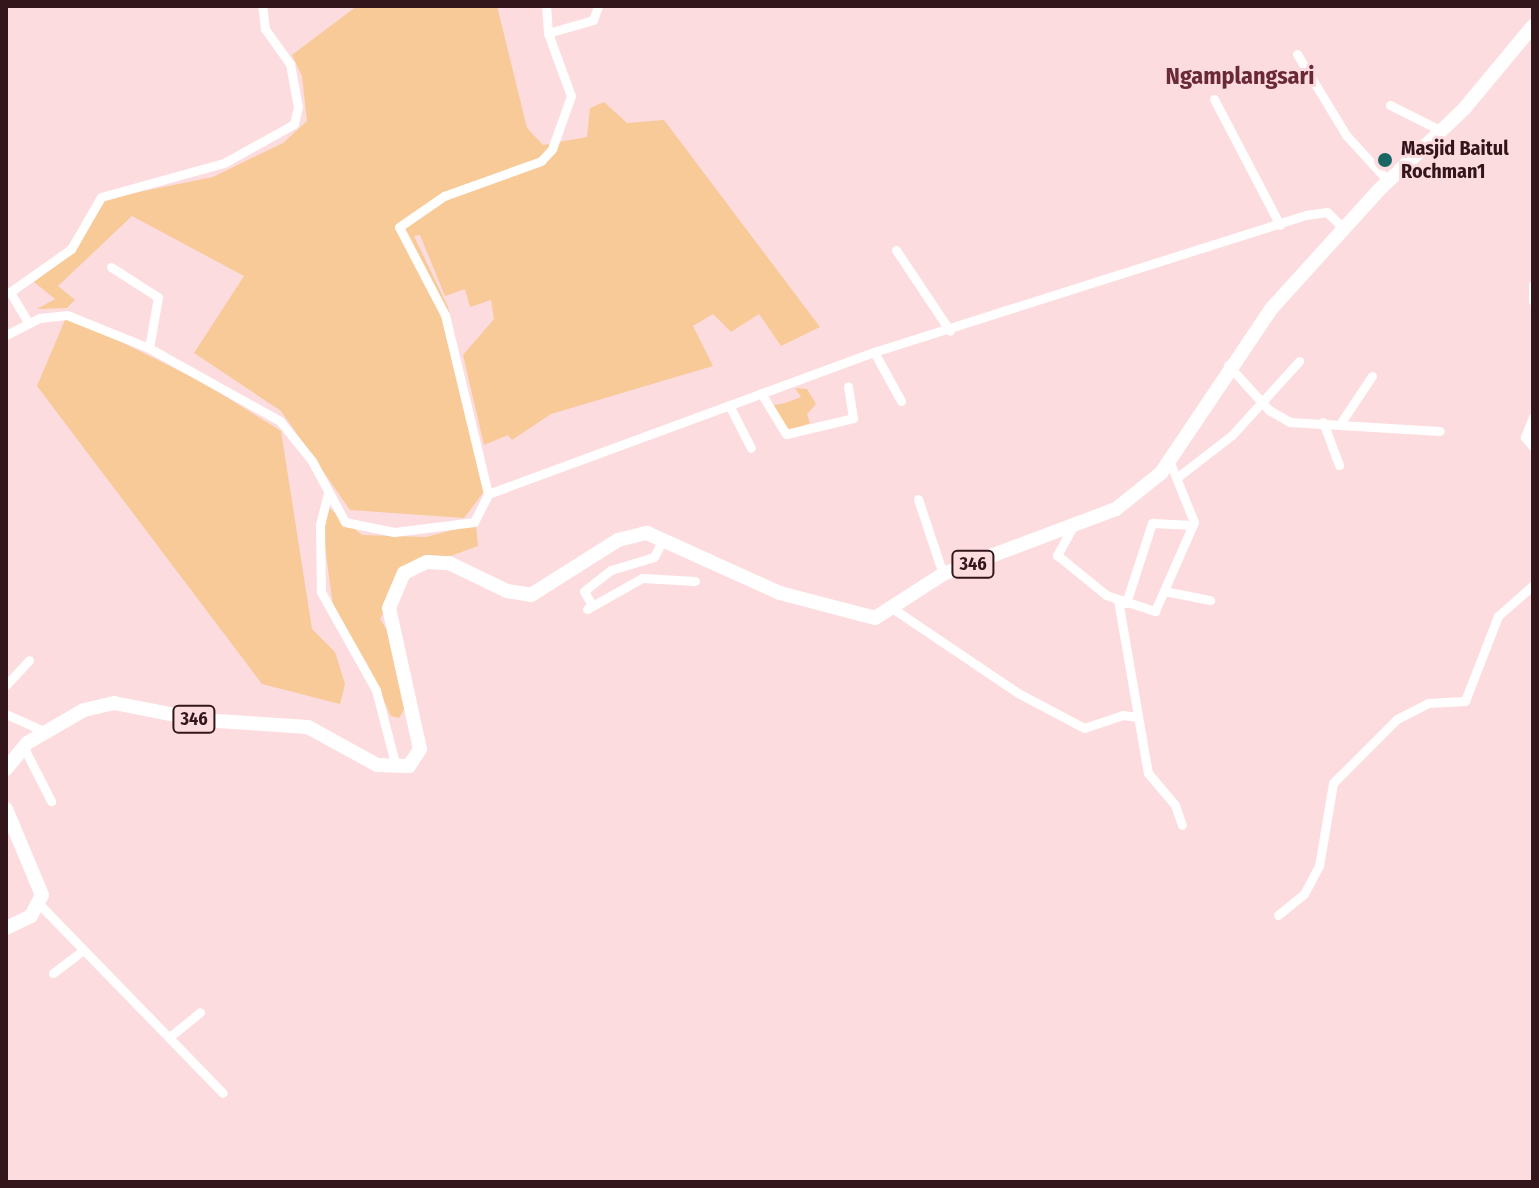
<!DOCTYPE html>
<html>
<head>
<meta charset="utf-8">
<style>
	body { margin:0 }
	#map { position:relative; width:1539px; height:1188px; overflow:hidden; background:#fddcdf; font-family:"Fira Sans Condensed",sans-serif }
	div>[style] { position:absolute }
	.green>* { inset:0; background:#f7ca97 }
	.minor>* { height:9px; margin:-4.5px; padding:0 4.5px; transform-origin:4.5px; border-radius:4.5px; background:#fff }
	.primary>* { height:14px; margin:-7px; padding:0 7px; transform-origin:7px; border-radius:7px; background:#fff }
	.dots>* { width:22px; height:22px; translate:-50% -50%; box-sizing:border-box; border:4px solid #fddcdf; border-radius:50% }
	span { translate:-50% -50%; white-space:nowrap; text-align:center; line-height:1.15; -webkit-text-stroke:6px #fddcdf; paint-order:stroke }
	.shield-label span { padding:2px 6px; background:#fddcdf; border:2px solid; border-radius:6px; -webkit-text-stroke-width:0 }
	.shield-label { font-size:18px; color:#33161b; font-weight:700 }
	.poi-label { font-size:20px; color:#33161b; font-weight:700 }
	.left { translate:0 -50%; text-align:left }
	.quarter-label { font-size:24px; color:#6a2936; font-weight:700 }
	.frame { position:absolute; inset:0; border:8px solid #33161b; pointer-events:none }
</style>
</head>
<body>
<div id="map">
	<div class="green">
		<div style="clip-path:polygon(357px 6px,497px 6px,527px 128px,543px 145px,587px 137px,590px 108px,604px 102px,627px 123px,664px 120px,820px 327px,781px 346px,759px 314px,731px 332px,713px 314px,693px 326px,713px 366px,551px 414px,512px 440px,508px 435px,484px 445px,463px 355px,494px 319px,491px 300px,470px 307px,465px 289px,445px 296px,420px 235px,414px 236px,448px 307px,489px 485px,464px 518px,350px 510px,281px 411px,194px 353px,244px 276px,132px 216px,58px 286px,75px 300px,67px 308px,37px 309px,55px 299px,34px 282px,77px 249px,105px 199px,213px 177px,283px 143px,307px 121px,302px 76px,292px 55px)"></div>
		<div style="clip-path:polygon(67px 315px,204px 383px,281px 431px,312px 629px,335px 652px,345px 684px,340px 704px,262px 684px,37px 386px)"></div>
		<div style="clip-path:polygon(795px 388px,807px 389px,816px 404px,807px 414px,810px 423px,787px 432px,764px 394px,774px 405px,785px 403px,801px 397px)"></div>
		<div style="clip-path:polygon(327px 506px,362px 535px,426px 537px,476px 524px,478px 546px,404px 573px,380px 619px,391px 636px,405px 708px,399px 718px,391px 716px,366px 662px,334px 614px,324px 539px)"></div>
	</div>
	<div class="minor">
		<div style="left:548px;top:33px;width:47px;rotate:-16.1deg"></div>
		<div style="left:593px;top:20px;width:15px;rotate:-70deg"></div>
		<div style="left:1297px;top:54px;width:95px;rotate:58.8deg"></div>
		<div style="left:1346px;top:135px;width:62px;rotate:47.6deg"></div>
		<div style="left:1214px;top:99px;width:142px;rotate:62.4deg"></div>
		<div style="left:1390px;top:105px;width:58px;rotate:26.6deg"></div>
		<div style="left:896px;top:250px;width:97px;rotate:56.3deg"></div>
		<div style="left:111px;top:267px;width:56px;rotate:32.6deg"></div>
		<div style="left:158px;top:297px;width:52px;rotate:100deg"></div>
		<div style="left:1533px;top:285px;width:16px;rotate:90deg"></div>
		<div style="left:28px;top:322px;width:35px;rotate:-121deg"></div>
		<div style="left:10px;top:292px;width:75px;rotate:-35.2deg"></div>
		<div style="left:71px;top:249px;width:60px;rotate:-60deg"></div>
		<div style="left:101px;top:197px;width:128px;rotate:-15.5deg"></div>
		<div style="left:224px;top:163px;width:80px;rotate:-29.1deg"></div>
		<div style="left:294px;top:124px;width:17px;rotate:-77deg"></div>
		<div style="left:298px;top:107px;width:44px;rotate:-100.5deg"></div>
		<div style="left:290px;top:64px;width:43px;rotate:-125.5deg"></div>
		<div style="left:265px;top:29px;width:23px;rotate:-97deg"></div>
		<div style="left:6px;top:335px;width:37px;rotate:-27deg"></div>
		<div style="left:39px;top:318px;width:28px;rotate:-6deg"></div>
		<div style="left:67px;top:315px;width:88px;rotate:21.9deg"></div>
		<div style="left:149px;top:348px;width:150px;rotate:29.1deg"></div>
		<div style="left:280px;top:421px;width:51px;rotate:51.3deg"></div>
		<div style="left:312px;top:461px;width:69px;rotate:61.6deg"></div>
		<div style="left:345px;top:522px;width:50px;rotate:11.5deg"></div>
		<div style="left:394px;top:532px;width:81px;rotate:-7.1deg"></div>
		<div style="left:474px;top:522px;width:31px;rotate:-63deg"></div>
		<div style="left:488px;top:494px;width:411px;rotate:-20.2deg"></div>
		<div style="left:874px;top:352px;width:453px;rotate:-17.6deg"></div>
		<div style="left:1306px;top:215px;width:21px;rotate:-8deg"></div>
		<div style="left:1327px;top:212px;width:24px;rotate:45deg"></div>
		<div style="left:874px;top:352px;width:56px;rotate:61.1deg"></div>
		<div style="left:1228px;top:365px;width:61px;rotate:47.7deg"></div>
		<div style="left:1269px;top:410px;width:24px;rotate:30deg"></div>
		<div style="left:1290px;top:422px;width:150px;rotate:3.4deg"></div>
		<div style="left:761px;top:393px;width:48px;rotate:58.6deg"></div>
		<div style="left:786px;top:434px;width:69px;rotate:-13.4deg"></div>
		<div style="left:853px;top:418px;width:32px;rotate:-99deg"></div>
		<div style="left:729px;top:405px;width:48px;rotate:62.9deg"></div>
		<div style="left:1533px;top:417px;width:22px;rotate:112deg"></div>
		<div style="left:1525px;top:437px;width:13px;rotate:51deg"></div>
		<div style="left:1342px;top:421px;width:54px;rotate:-56.3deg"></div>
		<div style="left:1323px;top:422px;width:46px;rotate:69.6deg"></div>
		<div style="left:1179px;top:476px;width:67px;rotate:-37.7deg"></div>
		<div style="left:1232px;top:435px;width:100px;rotate:-47.8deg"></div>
		<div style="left:328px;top:493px;width:32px;rotate:104deg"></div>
		<div style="left:320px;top:524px;width:68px;rotate:89.2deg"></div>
		<div style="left:321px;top:592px;width:112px;rotate:60.7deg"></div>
		<div style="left:376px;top:690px;width:80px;rotate:75.4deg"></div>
		<div style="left:488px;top:494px;width:184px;rotate:-103.5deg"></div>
		<div style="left:445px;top:315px;width:99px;rotate:-117.6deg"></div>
		<div style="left:399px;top:227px;width:55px;rotate:-34.6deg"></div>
		<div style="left:444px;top:196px;width:103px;rotate:-19.8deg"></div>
		<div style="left:541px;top:161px;width:16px;rotate:-47deg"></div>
		<div style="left:552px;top:149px;width:56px;rotate:-70.3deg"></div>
		<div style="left:571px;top:96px;width:67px;rotate:-110.1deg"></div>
		<div style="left:548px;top:33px;width:27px;rotate:-94deg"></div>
		<div style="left:918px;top:499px;width:79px;rotate:71.6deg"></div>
		<div style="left:1071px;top:530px;width:29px;rotate:119deg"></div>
		<div style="left:1057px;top:555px;width:63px;rotate:39.2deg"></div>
		<div style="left:1106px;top:595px;width:52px;rotate:18.1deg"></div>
		<div style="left:1155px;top:611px;width:97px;rotate:-66.3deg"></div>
		<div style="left:1194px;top:522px;width:67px;rotate:-112deg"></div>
		<div style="left:1164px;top:591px;width:47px;rotate:11.1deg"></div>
		<div style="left:1118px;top:600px;width:176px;rotate:80.2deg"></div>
		<div style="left:1148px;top:773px;width:42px;rotate:49.8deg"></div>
		<div style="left:1175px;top:805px;width:21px;rotate:71deg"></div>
		<div style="left:1126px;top:603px;width:84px;rotate:-72deg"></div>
		<div style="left:1152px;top:523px;width:41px;rotate:2.8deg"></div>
		<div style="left:592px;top:605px;width:16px;rotate:-120deg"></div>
		<div style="left:584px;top:591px;width:34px;rotate:-38deg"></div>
		<div style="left:611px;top:570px;width:45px;rotate:-16.8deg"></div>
		<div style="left:654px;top:557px;width:20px;rotate:-63deg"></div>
		<div style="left:587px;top:609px;width:63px;rotate:-29.4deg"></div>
		<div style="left:642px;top:578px;width:53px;rotate:3.2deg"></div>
		<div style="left:895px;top:610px;width:148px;rotate:34deg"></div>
		<div style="left:1018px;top:693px;width:75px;rotate:27.9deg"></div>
		<div style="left:1084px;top:728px;width:41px;rotate:-18.4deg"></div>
		<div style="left:1123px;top:715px;width:14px;rotate:8deg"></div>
		<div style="left:6px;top:685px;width:34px;rotate:-47deg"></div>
		<div style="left:6px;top:714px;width:44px;rotate:24.2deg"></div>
		<div style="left:23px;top:746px;width:62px;rotate:63deg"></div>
		<div style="left:40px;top:905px;width:262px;rotate:45.8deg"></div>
		<div style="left:1278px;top:915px;width:33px;rotate:-39deg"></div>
		<div style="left:1304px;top:894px;width:32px;rotate:-62deg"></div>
		<div style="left:1319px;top:866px;width:84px;rotate:-80.4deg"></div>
		<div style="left:1333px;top:783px;width:91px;rotate:-45deg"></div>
		<div style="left:1397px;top:719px;width:35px;rotate:-27deg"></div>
		<div style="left:1428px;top:703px;width:37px;rotate:-3deg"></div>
		<div style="left:1465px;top:701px;width:91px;rotate:-68.8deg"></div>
		<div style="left:1498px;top:616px;width:47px;rotate:-41.5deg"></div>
		<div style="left:53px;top:973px;width:38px;rotate:-37deg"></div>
		<div style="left:172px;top:1035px;width:36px;rotate:-39deg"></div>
	</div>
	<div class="primary">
		<div style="left:6px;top:769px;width:33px;rotate:-51deg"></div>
		<div style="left:27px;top:743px;width:66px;rotate:-30.1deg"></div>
		<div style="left:84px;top:710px;width:31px;rotate:-13deg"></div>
		<div style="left:114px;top:703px;width:89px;rotate:11.1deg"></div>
		<div style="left:201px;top:720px;width:107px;rotate:3.7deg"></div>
		<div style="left:308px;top:727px;width:79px;rotate:28.8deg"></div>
		<div style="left:377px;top:765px;width:32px;rotate:2deg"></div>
		<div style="left:409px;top:766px;width:20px;rotate:-57deg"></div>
		<div style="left:420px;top:749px;width:144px;rotate:-102.4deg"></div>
		<div style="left:389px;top:608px;width:38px;rotate:-67deg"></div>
		<div style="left:404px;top:573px;width:25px;rotate:-26deg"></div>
		<div style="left:427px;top:562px;width:22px;rotate:3deg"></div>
		<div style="left:449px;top:563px;width:64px;rotate:25.8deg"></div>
		<div style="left:507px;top:591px;width:24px;rotate:9deg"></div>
		<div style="left:531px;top:595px;width:103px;rotate:-32.3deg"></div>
		<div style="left:618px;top:540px;width:30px;rotate:-14deg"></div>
		<div style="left:647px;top:533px;width:146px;rotate:24.3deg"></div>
		<div style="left:780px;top:593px;width:98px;rotate:14.7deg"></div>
		<div style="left:875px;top:618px;width:81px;rotate:-32.9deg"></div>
		<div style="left:943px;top:574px;width:185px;rotate:-20.6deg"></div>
		<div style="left:1116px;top:509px;width:58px;rotate:-38.7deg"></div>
		<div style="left:1161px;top:473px;width:197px;rotate:-56.1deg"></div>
		<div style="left:1271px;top:309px;width:162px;rotate:-47.8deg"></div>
		<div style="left:1380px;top:189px;width:116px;rotate:-43.6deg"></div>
		<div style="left:1464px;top:109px;width:108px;rotate:-50.3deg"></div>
		<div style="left:6px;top:809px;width:93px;rotate:67.3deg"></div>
		<div style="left:42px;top:895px;width:24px;rotate:118deg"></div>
		<div style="left:31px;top:916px;width:28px;rotate:154deg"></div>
	</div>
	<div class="dots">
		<div style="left:1385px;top:160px;background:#196663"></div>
	</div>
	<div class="shield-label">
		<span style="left:973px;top:564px">346</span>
		<span style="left:194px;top:719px">346</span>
	</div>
	<div class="poi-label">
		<span class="left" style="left:1401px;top:160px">Masjid Baitul<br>Rochman1</span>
	</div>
	<div class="quarter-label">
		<span style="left:1240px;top:77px">Ngamplangsari</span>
	</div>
	<div class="frame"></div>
</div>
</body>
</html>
